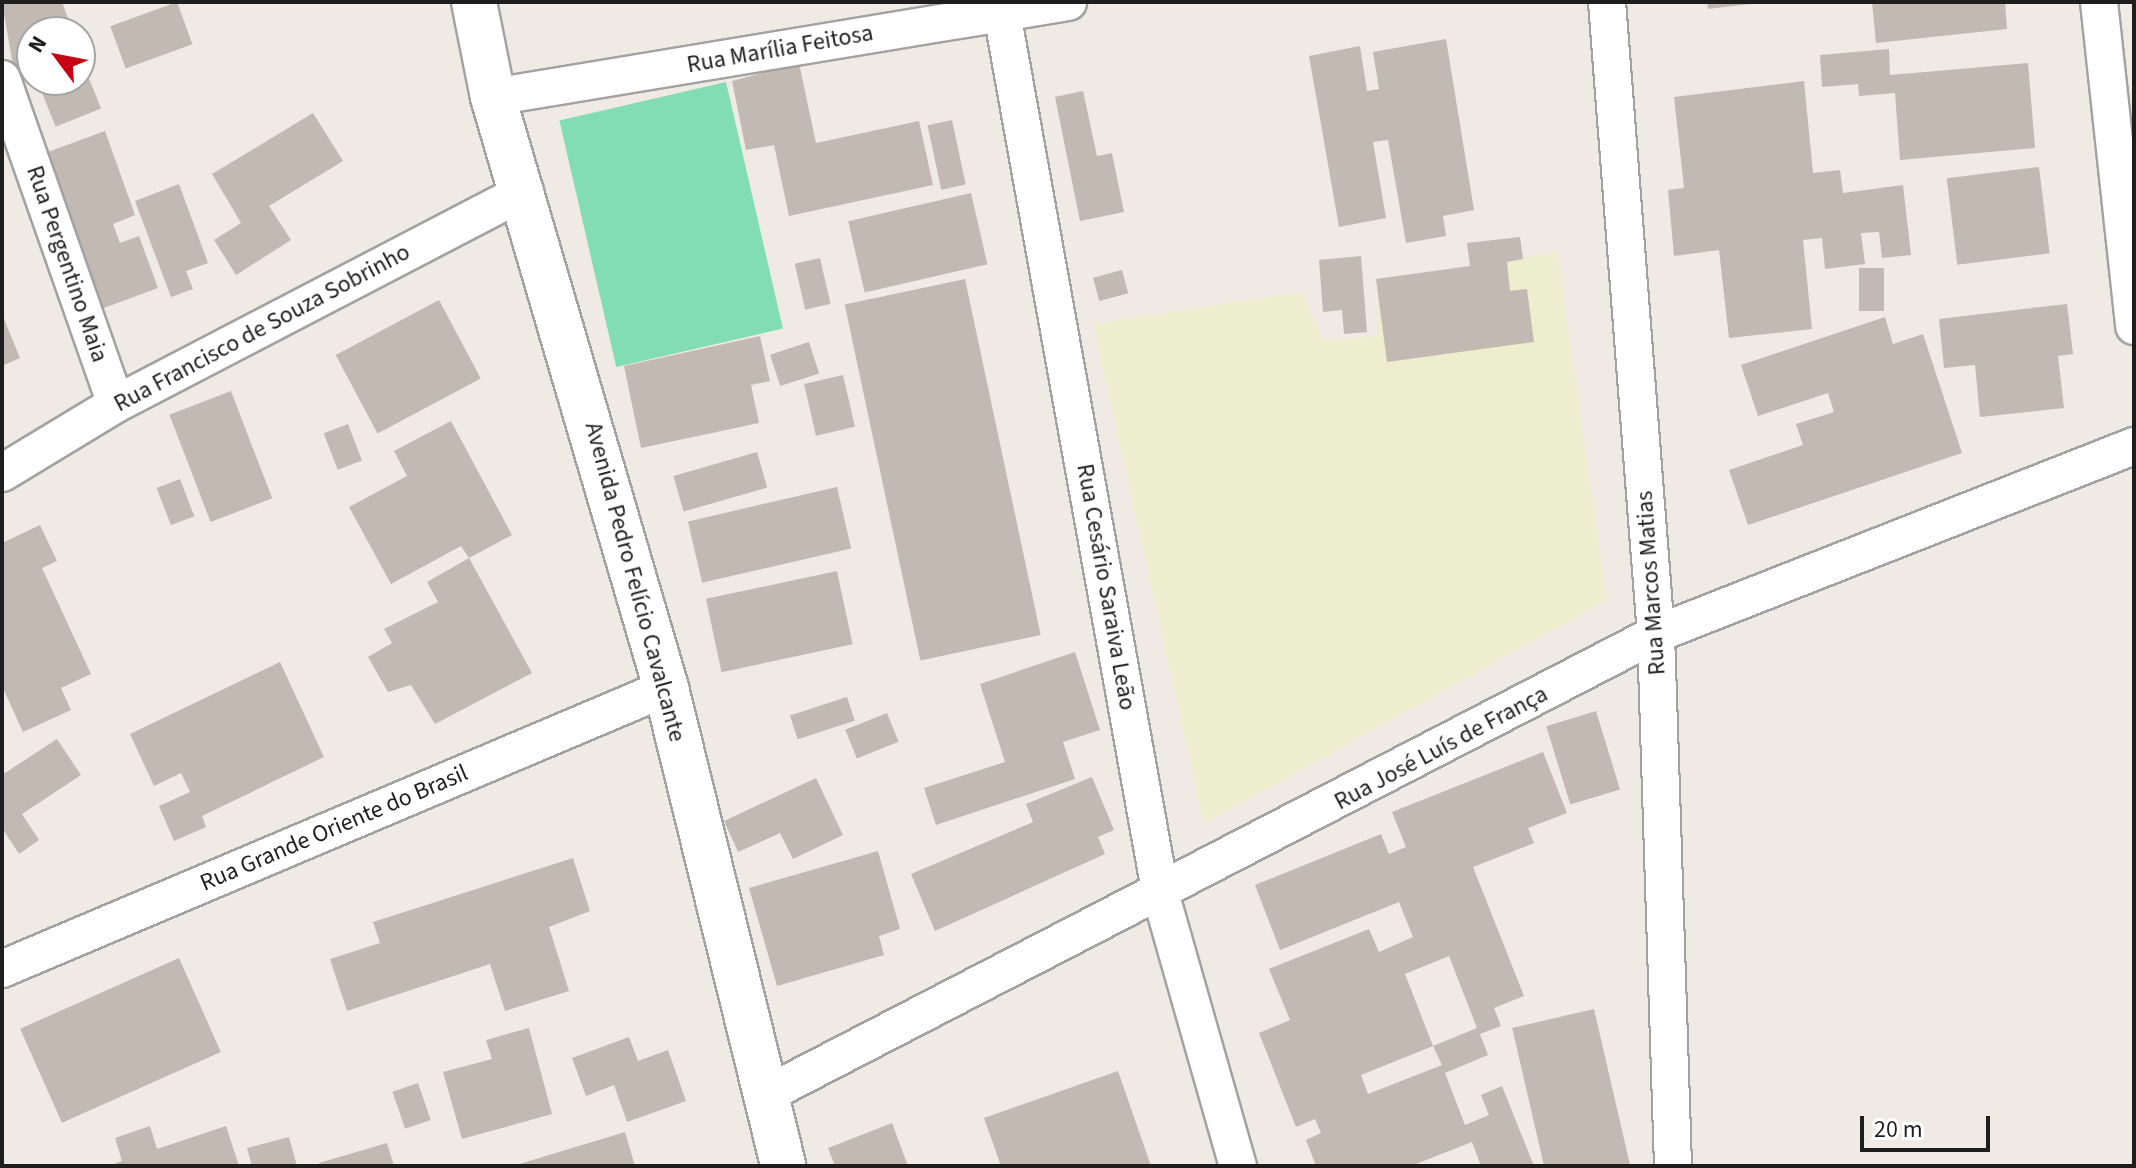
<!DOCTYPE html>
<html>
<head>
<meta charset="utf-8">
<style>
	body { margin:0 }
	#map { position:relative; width:2136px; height:1168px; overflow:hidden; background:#efeae4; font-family:"Source Sans 3",sans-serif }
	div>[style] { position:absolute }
	.farmland>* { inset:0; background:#ededcf }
	.pitch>* { inset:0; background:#83ddb3; transform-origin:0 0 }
	.building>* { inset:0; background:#c3b9b3; transform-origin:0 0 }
	.roads { filter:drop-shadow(2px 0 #a2a2a2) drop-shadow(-2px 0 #a2a2a2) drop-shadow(0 2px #a2a2a2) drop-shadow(0 -2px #a2a2a2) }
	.minor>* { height:36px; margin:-18px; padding:0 18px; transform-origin:18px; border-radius:18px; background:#fff }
	.tertiary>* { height:44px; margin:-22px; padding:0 22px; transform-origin:22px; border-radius:22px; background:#fff }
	span { translate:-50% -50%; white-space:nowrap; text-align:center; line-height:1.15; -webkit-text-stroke:8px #fff; paint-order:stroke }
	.street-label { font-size:24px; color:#1e1e1e }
	.frame { position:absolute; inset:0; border:4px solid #1e1e1e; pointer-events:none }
	.north { position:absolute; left:16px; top:16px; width:80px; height:80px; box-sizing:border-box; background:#fff; border:2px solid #a5a5a5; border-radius:50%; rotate:302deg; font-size:22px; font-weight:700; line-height:32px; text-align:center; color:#1e1e1e }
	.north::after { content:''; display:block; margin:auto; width:28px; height:36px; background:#c80313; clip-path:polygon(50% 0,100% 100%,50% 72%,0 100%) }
	.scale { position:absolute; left:1860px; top:1116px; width:130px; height:36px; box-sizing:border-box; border:4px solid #1e1e1e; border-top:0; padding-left:10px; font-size:24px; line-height:28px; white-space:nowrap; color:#1e1e1e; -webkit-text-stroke:6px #fff; paint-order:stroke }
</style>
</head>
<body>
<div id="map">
	<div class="farmland">
		<div style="clip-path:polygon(1557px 251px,1607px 600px,1204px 824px,1093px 324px,1301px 292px,1323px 340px,1377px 336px,1379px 285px)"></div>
	</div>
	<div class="pitch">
		<div style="left:726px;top:82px;width:253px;height:171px;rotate:77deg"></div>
	</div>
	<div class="building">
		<div style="clip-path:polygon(2px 2px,62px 2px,73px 32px,32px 32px,32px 65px,14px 71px)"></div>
		<div style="left:177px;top:2px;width:45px;height:71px;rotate:70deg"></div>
		<div style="clip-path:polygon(1707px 2px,1750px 2px,1750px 4px,1708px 9px)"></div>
		<div style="clip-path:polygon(1872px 2px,2005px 2px,2007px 29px,1876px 43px)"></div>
		<div style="clip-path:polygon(1446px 39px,1474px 210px,1443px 216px,1446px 236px,1406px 243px,1388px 140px,1373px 142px,1386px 218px,1339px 227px,1309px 56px,1360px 46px,1367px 91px,1379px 89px,1373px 52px)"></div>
		<div style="clip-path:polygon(1889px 49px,1890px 75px,2028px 63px,2035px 148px,1900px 160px,1895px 93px,1859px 96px,1858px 84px,1822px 87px,1820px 55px)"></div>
		<div style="clip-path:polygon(799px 63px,816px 143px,919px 121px,933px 185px,789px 216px,774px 145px,746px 150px,732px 81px)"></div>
		<div style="left:88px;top:76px;width:35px;height:49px;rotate:68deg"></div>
		<div style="clip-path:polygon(1804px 81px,1813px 173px,1840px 170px,1843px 193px,1903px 185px,1911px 255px,1882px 258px,1879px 232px,1861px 233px,1865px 264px,1825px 269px,1822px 238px,1803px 240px,1812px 329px,1729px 338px,1719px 250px,1674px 256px,1668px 190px,1684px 188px,1674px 97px)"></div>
		<div style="clip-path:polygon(1083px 91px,1097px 156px,1112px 153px,1124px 212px,1080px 221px,1055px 97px)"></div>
		<div style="clip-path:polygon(313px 113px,343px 161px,269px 206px,291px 240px,236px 275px,214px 240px,241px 223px,212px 174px)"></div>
		<div style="left:952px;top:120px;width:66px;height:25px;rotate:78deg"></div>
		<div style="clip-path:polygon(105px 131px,135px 215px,113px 224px,120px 243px,139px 236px,158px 288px,93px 312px,37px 156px)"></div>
		<div style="left:2039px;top:167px;width:87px;height:93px;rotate:83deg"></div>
		<div style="clip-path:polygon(179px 184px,208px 263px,186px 271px,193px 289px,171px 297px,135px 201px)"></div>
		<div style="left:971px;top:193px;width:73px;height:126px;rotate:77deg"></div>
		<div style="clip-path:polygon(1520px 237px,1523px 259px,1507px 262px,1510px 291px,1527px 289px,1534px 342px,1387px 362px,1376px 279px,1470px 266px,1467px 243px)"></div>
		<div style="clip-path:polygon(1361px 256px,1367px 332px,1344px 334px,1342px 310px,1323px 312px,1319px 260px)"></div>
		<div style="left:820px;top:258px;width:47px;height:26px;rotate:77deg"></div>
		<div style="left:1859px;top:268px;width:25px;height:43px"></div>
		<div style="left:1122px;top:270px;width:24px;height:30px;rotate:75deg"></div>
		<div style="left:965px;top:279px;width:364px;height:123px;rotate:78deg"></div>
		<div style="left:439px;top:300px;width:89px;height:117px;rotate:62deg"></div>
		<div style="clip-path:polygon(2067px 304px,2073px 354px,2058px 356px,2064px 408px,1980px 417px,1975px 365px,1944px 368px,1939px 319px)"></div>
		<div style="clip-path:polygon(2px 314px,20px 358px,2px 366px)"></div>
		<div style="clip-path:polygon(1885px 317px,1893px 344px,1923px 334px,1962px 453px,1748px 525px,1729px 470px,1803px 445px,1796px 424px,1834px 412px,1828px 393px,1758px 416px,1741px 365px)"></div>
		<div style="clip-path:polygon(760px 336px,770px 381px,751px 385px,759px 423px,641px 448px,624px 366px)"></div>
		<div style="left:809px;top:342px;width:33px;height:41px;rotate:72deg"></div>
		<div style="left:843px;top:375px;width:53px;height:40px;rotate:77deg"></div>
		<div style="left:231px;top:391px;width:115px;height:66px;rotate:69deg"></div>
		<div style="clip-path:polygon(451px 421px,512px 535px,469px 558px,461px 546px,391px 584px,349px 507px,407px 476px,394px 451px)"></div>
		<div style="left:348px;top:424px;width:39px;height:26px;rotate:69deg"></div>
		<div style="left:757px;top:452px;width:37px;height:87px;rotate:74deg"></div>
		<div style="left:180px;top:479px;width:40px;height:25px;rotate:69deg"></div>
		<div style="left:837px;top:487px;width:63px;height:153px;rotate:77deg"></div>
		<div style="clip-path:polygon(40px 525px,57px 561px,42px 568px,91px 674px,61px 688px,71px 710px,23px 732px,2px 686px,2px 543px)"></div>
		<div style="clip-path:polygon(469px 558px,532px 673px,435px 724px,411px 685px,388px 692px,368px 657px,392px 643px,384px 629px,438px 602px,427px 582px)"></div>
		<div style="left:837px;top:571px;width:75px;height:134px;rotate:78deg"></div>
		<div style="clip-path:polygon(1075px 652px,1100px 730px,1063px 742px,1075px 779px,936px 825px,924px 788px,1005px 762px,980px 684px)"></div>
		<div style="clip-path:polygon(280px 662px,324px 757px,202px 816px,206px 827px,174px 841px,159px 806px,190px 792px,181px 773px,154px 786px,130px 734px)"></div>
		<div style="left:847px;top:697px;width:25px;height:60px;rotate:72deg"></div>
		<div style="left:1596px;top:711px;width:82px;height:52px;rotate:73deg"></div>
		<div style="left:887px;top:713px;width:31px;height:45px;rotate:68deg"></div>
		<div style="clip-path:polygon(57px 739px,81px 775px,22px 814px,39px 840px,19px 854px,2px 828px,2px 775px)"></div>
		<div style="clip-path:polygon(evenodd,1543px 752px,1567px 813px,1528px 828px,1534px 843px,1473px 867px,1524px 996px,1494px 1008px,1501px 1026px,1480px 1034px,1488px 1055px,1445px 1073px,1465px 1125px,1489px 1115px,1481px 1095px,1502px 1086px,1534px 1166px,1481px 1166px,1472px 1142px,1411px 1166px,1316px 1166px,1306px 1140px,1321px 1133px,1315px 1119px,1296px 1127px,1259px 1033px,1290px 1020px,1269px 969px,1369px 929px,1379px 952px,1413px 937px,1399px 902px,1280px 950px,1255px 885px,1381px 834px,1389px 854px,1406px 847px,1392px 812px,1543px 752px,1449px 956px,1477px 1028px,1433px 1046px,1442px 1065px,1368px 1094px,1361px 1075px,1433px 1046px,1405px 974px,1449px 956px)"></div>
		<div style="clip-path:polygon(1092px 777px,1114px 830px,1098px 837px,1105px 854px,935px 931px,911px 874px,1033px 822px,1026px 804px)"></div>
		<div style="clip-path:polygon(816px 778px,843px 835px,793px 859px,780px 833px,738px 852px,724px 821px)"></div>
		<div style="clip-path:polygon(878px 851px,900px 929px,879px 936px,884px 955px,777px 986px,749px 888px)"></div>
		<div style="clip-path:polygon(573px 858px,590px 911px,549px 927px,569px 991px,505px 1011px,490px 964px,347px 1011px,330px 959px,380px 943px,373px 922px)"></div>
		<div style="left:179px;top:958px;width:103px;height:174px;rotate:66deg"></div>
		<div style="left:1594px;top:1009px;width:161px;height:84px;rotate:77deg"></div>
		<div style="clip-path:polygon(529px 1028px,552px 1114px,462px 1139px,443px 1072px,492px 1059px,486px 1040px)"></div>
		<div style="clip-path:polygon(629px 1037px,638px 1061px,668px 1050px,686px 1101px,627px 1122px,614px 1085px,586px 1096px,572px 1058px)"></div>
		<div style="clip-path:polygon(1118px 1071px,1151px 1166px,1001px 1166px,984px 1118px)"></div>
		<div style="left:418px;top:1083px;width:39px;height:27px;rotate:71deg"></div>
		<div style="clip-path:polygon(892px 1123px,908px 1166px,835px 1166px,828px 1148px)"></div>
		<div style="clip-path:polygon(150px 1126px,157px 1149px,226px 1126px,239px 1166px,109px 1166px,122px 1161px,115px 1138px)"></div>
		<div style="clip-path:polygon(625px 1132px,635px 1166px,516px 1166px,516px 1165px)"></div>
		<div style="clip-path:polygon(289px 1137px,297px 1166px,252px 1166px,247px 1148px)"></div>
		<div style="clip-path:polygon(387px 1143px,394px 1166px,320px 1166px,319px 1163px)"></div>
	</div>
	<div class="roads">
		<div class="minor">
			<div style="left:1000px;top:2px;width:908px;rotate:79.79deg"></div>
			<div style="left:1161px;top:896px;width:281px;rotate:74.1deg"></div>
			<div style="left:1607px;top:2px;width:634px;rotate:85.57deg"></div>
			<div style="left:1656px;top:634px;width:532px;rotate:88.17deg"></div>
			<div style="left:2099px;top:2px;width:326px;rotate:83.8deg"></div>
			<div style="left:2px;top:79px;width:344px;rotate:70.7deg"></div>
			<div style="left:493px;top:97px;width:583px;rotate:-9.38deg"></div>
			<div style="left:2px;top:473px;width:133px;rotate:-31.2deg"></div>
			<div style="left:116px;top:404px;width:461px;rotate:-27.5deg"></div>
			<div style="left:2px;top:969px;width:721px;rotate:-22.94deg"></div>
			<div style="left:767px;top:1094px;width:1001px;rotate:-27.36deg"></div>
			<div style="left:1656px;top:634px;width:514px;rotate:-21.47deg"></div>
		</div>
		<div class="tertiary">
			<div style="left:474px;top:2px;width:97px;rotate:78.7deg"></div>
			<div style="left:493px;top:97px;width:616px;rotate:73.68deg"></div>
			<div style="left:666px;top:688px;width:492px;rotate:76.2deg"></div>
		</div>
	</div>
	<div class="street-label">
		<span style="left:780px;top:49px;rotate:-10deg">Rua Marília Feitosa</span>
		<span style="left:67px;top:264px;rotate:71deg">Rua Pergentino Maia</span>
		<span style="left:262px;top:328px;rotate:-28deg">Rua Francisco de Souza Sobrinho</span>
		<span style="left:635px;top:582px;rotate:75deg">Avenida Pedro Felício Cavalcante</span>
		<span style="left:1651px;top:583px;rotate:-94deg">Rua Marcos Matias</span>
		<span style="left:1106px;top:587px;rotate:80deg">Rua Cesário Saraiva Leão</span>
		<span style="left:1441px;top:748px;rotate:-28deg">Rua José Luís de França</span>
		<span style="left:334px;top:828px;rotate:-23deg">Rua Grande Oriente do Brasil</span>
	</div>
	<div class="frame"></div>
	<div class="north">N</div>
	<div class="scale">20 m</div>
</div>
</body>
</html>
